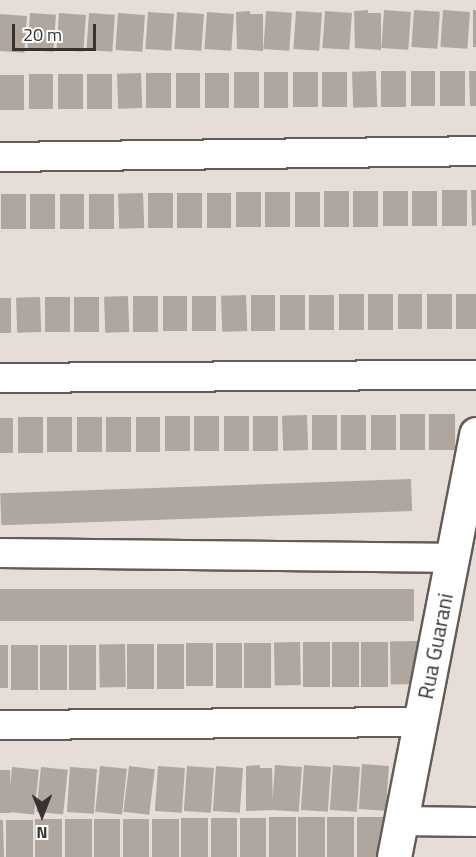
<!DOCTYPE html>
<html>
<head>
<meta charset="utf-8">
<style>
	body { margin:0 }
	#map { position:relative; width:476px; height:857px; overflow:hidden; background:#e7ddd8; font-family:"Titillium Web",sans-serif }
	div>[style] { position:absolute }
	.building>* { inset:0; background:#afa6a0; transform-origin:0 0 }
	.roads { filter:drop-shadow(2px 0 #645c57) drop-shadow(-2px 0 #645c57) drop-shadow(0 2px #645c57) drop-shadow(0 -2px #645c57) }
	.minor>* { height:28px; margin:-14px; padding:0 14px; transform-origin:14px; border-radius:14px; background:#fff }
	.tertiary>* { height:33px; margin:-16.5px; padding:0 16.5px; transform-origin:16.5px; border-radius:16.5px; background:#fff }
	span { translate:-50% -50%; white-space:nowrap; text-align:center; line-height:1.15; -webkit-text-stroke:6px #fff; paint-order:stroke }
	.street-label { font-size:21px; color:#373331 }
	.north { position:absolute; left:12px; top:785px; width:60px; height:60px; -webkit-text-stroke:4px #fff; paint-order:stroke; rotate:180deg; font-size:16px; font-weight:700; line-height:24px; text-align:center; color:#373331 }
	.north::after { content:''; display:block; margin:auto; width:21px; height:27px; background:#373331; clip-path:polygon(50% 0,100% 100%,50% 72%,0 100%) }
	.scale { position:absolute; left:12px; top:24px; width:84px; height:27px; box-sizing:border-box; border:3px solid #373331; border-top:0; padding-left:8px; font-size:18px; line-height:21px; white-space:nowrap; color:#373331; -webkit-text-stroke:4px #fff; paint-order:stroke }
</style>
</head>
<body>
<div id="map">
	<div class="building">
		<div style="clip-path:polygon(368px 10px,368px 13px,381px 13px,381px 50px,355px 48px,354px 11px)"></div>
		<div style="left:384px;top:10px;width:27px;height:38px;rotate:4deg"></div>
		<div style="left:414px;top:10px;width:26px;height:37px;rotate:4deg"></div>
		<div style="left:443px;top:10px;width:27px;height:37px;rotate:4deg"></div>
		<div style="left:473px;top:10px;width:3px;height:37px"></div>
		<div style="clip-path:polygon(250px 11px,250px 14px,263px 14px,263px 51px,237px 49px,236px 12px)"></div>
		<div style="left:266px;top:11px;width:26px;height:38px;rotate:4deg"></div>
		<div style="left:296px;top:11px;width:26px;height:38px;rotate:4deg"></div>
		<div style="left:325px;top:11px;width:27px;height:37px;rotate:4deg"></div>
		<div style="left:148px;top:12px;width:26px;height:37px;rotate:4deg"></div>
		<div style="left:177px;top:12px;width:27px;height:37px;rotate:4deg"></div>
		<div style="left:207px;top:12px;width:27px;height:37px;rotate:4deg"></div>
		<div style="left:30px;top:13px;width:26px;height:37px;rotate:4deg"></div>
		<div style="left:59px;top:13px;width:27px;height:37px;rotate:4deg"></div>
		<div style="left:89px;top:13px;width:26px;height:37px;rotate:4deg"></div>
		<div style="left:118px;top:13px;width:27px;height:37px;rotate:4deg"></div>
		<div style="left:0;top:14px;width:27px;height:37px;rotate:4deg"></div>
		<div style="left:376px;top:71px;width:36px;height:24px;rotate:88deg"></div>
		<div style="left:381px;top:71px;width:25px;height:36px"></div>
		<div style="left:411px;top:71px;width:24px;height:35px"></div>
		<div style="left:440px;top:71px;width:25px;height:35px"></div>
		<div style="clip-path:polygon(469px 71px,476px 71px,476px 106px,470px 106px)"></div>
		<div style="left:259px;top:72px;width:36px;height:25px;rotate:90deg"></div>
		<div style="left:264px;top:72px;width:24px;height:36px"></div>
		<div style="left:293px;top:72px;width:25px;height:35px"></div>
		<div style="left:322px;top:72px;width:25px;height:35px"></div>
		<div style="left:141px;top:73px;width:35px;height:24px;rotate:88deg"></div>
		<div style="left:146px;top:73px;width:25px;height:35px"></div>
		<div style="left:176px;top:73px;width:24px;height:35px"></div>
		<div style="left:205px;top:73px;width:24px;height:35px"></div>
		<div style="left:29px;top:74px;width:24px;height:35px"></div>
		<div style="left:58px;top:74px;width:25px;height:35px"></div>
		<div style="left:87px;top:74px;width:25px;height:35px"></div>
		<div style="left:0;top:75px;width:24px;height:35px"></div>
		<div style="left:467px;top:190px;width:36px;height:25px;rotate:90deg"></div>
		<div style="clip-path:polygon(471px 190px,476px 190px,476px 225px,472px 226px)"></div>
		<div style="left:349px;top:191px;width:36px;height:25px;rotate:90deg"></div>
		<div style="left:353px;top:191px;width:25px;height:36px"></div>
		<div style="left:383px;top:191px;width:25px;height:35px"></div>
		<div style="left:412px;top:191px;width:25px;height:35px"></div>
		<div style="left:261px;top:192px;width:35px;height:25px;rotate:90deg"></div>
		<div style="left:265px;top:192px;width:25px;height:35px"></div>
		<div style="left:295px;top:192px;width:25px;height:35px"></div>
		<div style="left:143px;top:193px;width:35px;height:25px;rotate:88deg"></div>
		<div style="left:148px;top:193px;width:25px;height:35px"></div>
		<div style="left:177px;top:193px;width:25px;height:35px"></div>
		<div style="left:207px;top:193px;width:24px;height:35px"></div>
		<div style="left:1px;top:194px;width:25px;height:35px"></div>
		<div style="left:30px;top:194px;width:25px;height:35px"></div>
		<div style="left:60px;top:194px;width:24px;height:35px"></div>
		<div style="left:89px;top:194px;width:25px;height:35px"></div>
		<div style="left:364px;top:294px;width:36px;height:25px;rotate:90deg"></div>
		<div style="left:368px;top:294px;width:25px;height:36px"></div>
		<div style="left:398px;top:294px;width:24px;height:35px"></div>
		<div style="left:427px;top:294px;width:25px;height:35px"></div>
		<div style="left:456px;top:294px;width:20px;height:35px"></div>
		<div style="left:246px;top:295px;width:36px;height:25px;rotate:88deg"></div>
		<div style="left:251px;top:295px;width:24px;height:36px"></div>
		<div style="left:280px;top:295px;width:25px;height:35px"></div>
		<div style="left:309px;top:295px;width:25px;height:35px"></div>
		<div style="left:128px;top:296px;width:36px;height:24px;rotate:88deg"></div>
		<div style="left:133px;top:296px;width:25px;height:36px"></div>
		<div style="left:163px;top:296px;width:24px;height:35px"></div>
		<div style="left:192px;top:296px;width:24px;height:35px"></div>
		<div style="left:40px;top:297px;width:35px;height:24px;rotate:88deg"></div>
		<div style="left:45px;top:297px;width:25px;height:35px"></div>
		<div style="left:74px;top:297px;width:25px;height:35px"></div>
		<div style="left:0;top:298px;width:11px;height:35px"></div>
		<div style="left:400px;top:414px;width:25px;height:36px"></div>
		<div style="left:429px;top:414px;width:26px;height:36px"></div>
		<div style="left:307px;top:415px;width:35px;height:25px;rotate:88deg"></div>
		<div style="left:312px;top:415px;width:25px;height:35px"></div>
		<div style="left:341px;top:415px;width:25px;height:35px"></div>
		<div style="left:371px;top:415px;width:25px;height:35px"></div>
		<div style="left:190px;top:416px;width:35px;height:25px;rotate:90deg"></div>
		<div style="left:194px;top:416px;width:25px;height:35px"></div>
		<div style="left:224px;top:416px;width:25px;height:35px"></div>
		<div style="left:253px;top:416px;width:25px;height:35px"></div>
		<div style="left:18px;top:417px;width:25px;height:36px"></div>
		<div style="left:47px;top:417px;width:25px;height:35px"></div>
		<div style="left:77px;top:417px;width:25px;height:35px"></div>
		<div style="left:106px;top:417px;width:25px;height:35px"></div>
		<div style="left:136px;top:417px;width:24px;height:35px"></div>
		<div style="left:0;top:418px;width:13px;height:35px"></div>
		<div style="left:411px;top:479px;width:32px;height:411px;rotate:88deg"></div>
		<div style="left:414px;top:589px;width:32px;height:414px;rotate:90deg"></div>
		<div style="left:417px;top:641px;width:43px;height:27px;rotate:89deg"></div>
		<div style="left:300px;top:642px;width:43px;height:26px;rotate:89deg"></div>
		<div style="left:303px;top:642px;width:27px;height:45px"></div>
		<div style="left:332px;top:642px;width:27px;height:45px"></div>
		<div style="left:361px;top:642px;width:27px;height:45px"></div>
		<div style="left:213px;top:643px;width:43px;height:27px;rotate:90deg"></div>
		<div style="left:216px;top:643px;width:26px;height:45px"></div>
		<div style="left:244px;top:643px;width:27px;height:45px"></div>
		<div style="left:125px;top:644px;width:43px;height:26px;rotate:89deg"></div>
		<div style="left:127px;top:644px;width:27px;height:45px"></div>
		<div style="left:157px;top:644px;width:27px;height:45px"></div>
		<div style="left:0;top:645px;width:8px;height:43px"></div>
		<div style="left:11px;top:645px;width:27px;height:45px"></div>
		<div style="left:40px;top:645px;width:27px;height:45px"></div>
		<div style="left:69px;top:645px;width:27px;height:45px"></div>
		<div style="left:362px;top:764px;width:27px;height:45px;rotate:4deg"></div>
		<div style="clip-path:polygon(260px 765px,260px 768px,272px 768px,273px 810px,246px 811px,246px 766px)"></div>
		<div style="left:275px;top:765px;width:27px;height:45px;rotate:4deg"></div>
		<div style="left:304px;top:765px;width:27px;height:45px;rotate:4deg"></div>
		<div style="left:333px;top:765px;width:27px;height:45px;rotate:4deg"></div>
		<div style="left:100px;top:766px;width:27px;height:46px;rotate:6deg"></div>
		<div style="left:129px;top:766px;width:26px;height:46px;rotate:7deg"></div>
		<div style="left:158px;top:766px;width:27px;height:45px;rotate:4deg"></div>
		<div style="left:187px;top:766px;width:27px;height:45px;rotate:4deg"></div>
		<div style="left:216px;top:766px;width:27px;height:45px;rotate:4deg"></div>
		<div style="left:12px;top:767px;width:27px;height:45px;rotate:6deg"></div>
		<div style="left:41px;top:767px;width:27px;height:45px;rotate:6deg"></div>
		<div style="left:70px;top:767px;width:27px;height:45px;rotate:4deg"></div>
		<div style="left:0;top:770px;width:10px;height:43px"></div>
		<div style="left:296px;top:817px;width:40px;height:27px;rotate:90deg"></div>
		<div style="left:298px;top:817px;width:27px;height:40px"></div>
		<div style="left:327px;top:817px;width:27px;height:40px"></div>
		<div style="left:357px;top:817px;width:26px;height:40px"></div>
		<div style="left:208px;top:818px;width:39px;height:27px;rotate:90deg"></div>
		<div style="left:211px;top:818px;width:26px;height:39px"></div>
		<div style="left:240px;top:818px;width:26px;height:39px"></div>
		<div style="left:62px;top:819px;width:38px;height:27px;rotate:90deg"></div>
		<div style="left:65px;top:819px;width:27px;height:38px"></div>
		<div style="left:94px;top:819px;width:26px;height:38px"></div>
		<div style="left:123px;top:819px;width:26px;height:38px"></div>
		<div style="left:152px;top:819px;width:27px;height:38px"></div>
		<div style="clip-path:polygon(0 820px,3px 820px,4px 857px,0 857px)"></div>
		<div style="left:6px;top:820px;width:27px;height:37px"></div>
	</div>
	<div class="roads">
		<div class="minor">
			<div style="left:0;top:157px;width:476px;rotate:-0.7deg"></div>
			<div style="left:0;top:378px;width:476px;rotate:-0.4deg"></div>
			<div style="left:0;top:553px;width:442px;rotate:0.6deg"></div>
			<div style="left:442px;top:558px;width:11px;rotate:34deg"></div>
			<div style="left:0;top:725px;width:421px;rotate:-0.4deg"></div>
			<div style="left:400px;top:821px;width:76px;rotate:0.8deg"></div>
		</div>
		<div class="tertiary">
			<div style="left:394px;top:857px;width:431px;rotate:-79deg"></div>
		</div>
	</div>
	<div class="street-label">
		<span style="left:435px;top:646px;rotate:-79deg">Rua Guarani</span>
	</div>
	<div class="north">N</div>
	<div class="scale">20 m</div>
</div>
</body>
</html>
